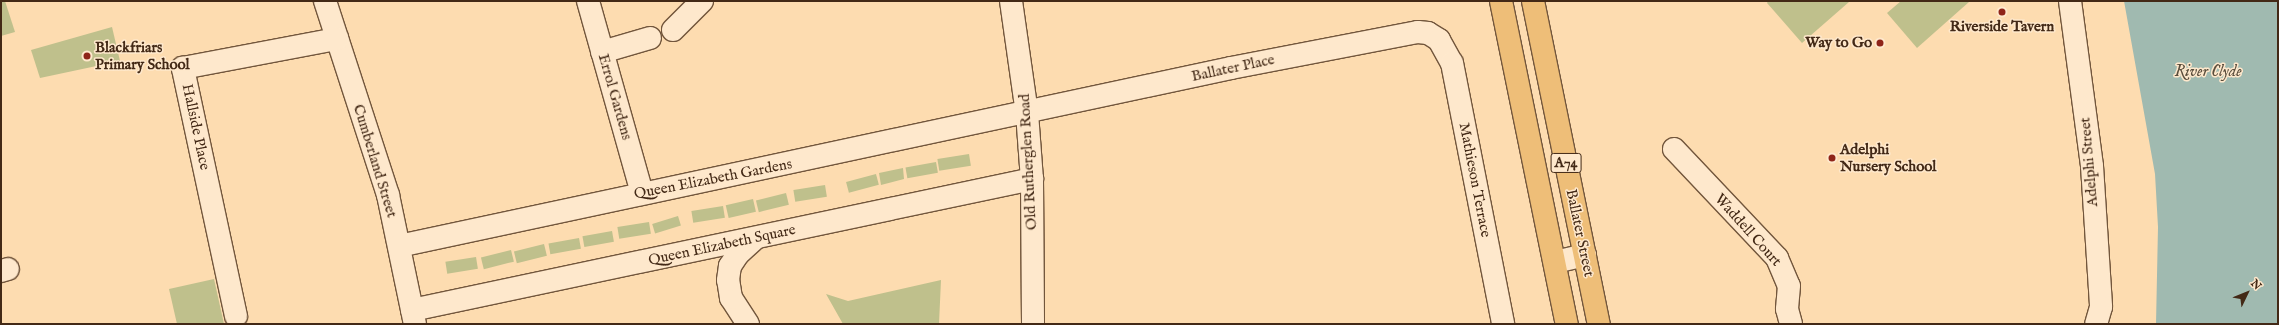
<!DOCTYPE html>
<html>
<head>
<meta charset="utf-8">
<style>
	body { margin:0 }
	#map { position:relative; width:2279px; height:325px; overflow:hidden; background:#fddcb0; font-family:"IM FELL English",serif }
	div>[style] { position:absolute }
	.green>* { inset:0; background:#bfc08c; transform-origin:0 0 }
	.water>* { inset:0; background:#a0bab0 }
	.roads { filter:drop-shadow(1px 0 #72563c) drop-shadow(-1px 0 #72563c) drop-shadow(0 1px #72563c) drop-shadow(0 -1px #72563c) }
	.street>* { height:22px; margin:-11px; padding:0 11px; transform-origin:11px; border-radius:11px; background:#fee8cc }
	.primary>* { height:22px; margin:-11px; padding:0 11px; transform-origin:11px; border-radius:11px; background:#eebe78 }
	.dots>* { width:11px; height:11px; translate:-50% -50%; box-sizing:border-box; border:2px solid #fee8cc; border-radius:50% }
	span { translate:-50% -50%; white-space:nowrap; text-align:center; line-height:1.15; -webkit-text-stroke:3px #fee8cc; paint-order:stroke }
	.shield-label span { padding:1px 3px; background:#fee8cc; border:1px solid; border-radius:3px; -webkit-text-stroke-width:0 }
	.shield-label { font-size:14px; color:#432916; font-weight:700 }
	.poi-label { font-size:15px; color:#432916; font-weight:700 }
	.right { translate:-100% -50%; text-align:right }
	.left { translate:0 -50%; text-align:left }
	.street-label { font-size:15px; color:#432916 }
	.water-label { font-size:16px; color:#5a4d3c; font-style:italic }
	.frame { position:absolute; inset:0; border:2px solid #432916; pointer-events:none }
	.north { position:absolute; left:2227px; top:273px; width:40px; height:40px; -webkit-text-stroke:3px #fee8cc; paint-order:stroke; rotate:47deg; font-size:11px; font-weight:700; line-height:16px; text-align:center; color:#432916 }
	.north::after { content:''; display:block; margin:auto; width:14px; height:18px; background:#432916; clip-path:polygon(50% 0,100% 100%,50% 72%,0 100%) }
</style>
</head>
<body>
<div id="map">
	<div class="green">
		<div style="clip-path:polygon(1px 1px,5px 1px,15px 32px,1px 36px)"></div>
		<div style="clip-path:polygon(1768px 1px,1848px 1px,1849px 2px,1802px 43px,1767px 3px)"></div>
		<div style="clip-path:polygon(1901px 1px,1969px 1px,1969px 2px,1917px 48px,1887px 13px)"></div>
		<div style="clip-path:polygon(112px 27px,120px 61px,40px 78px,31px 50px)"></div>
		<div style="left:969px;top:154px;width:12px;height:32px;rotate:81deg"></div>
		<div style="left:936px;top:162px;width:11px;height:31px;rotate:80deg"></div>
		<div style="clip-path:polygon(903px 168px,904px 179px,881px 185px,879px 173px)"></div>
		<div style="left:876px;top:174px;width:11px;height:31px;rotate:75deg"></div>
		<div style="left:825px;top:185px;width:12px;height:32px;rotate:81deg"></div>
		<div style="left:786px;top:193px;width:12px;height:31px;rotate:76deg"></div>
		<div style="left:753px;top:199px;width:13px;height:28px;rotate:77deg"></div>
		<div style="left:723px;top:206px;width:12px;height:32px;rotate:81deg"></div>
		<div style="left:678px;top:216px;width:10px;height:27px;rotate:73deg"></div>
		<div style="left:649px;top:222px;width:12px;height:32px;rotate:81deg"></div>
		<div style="left:612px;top:231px;width:11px;height:30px;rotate:80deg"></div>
		<div style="left:579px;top:238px;width:11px;height:31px;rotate:80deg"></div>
		<div style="left:544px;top:244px;width:12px;height:31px;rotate:76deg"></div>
		<div style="left:511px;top:250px;width:12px;height:31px;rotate:76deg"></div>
		<div style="left:476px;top:257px;width:12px;height:31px;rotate:81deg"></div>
		<div style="clip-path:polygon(214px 279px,224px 324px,177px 324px,169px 289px)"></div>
		<div style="clip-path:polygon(941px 280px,939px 324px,843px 324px,826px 294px,848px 301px)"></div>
	</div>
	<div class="water">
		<div style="clip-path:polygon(2124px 1px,2278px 1px,2278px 324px,2156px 324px,2158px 227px,2155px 174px)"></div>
	</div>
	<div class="roads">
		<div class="street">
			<div style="left:325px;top:1px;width:204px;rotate:72deg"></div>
			<div style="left:388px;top:195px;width:132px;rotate:78.2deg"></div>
			<div style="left:588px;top:1px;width:199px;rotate:74.3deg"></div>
			<div style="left:1011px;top:1px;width:113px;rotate:81.9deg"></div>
			<div style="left:1027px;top:113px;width:66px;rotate:85.7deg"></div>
			<div style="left:1032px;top:179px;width:145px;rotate:89.6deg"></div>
			<div style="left:2070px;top:1px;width:166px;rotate:82.4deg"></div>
			<div style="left:2092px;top:166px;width:141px;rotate:86.3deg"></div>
			<div style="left:2101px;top:307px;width:18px;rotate:106deg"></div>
			<div style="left:673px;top:30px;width:41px;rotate:-45deg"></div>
			<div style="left:602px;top:52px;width:50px;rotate:-16.3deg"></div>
			<div style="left:1674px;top:149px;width:150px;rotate:46.6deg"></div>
			<div style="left:1777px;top:258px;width:30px;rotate:67deg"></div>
			<div style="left:1789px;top:286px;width:23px;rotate:95deg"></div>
			<div style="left:1787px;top:309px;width:16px;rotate:75deg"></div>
			<div style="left:399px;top:246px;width:851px;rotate:-12.08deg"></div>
			<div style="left:1231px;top:68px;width:190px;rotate:-10.9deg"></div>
			<div style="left:1418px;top:32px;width:10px;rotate:6deg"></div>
			<div style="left:1428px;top:33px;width:13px;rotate:32deg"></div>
			<div style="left:1439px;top:40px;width:26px;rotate:61deg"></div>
			<div style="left:1452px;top:63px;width:266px;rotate:78.9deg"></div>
			<div style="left:1555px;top:262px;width:31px;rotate:-13deg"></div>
			<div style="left:1px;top:271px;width:7px;rotate:-16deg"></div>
			<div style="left:412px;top:310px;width:634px;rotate:-11.93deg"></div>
			<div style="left:236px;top:316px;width:254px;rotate:-102.1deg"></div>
			<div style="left:183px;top:68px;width:157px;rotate:-10.7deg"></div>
			<div style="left:748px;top:324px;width:31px;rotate:-123deg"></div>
			<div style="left:731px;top:298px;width:18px;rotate:-99deg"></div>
			<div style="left:728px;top:280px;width:14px;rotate:-82deg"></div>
			<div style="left:730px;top:266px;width:14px;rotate:-56deg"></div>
			<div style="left:738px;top:254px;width:24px;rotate:-42deg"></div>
		</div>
		<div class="primary">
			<div style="left:1501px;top:1px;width:330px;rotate:78.5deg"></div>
			<div style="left:1533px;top:1px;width:330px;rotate:78.5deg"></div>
		</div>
	</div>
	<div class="dots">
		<div style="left:2002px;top:12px;background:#8f2418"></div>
		<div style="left:1880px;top:43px;background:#8f2418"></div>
		<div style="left:87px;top:56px;background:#8f2418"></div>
		<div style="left:1832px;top:158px;background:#8f2418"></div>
	</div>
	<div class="shield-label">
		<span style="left:1566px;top:163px">A74</span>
	</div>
	<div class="poi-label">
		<span style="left:2002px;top:27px">Riverside Tavern</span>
		<span class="right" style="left:1872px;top:43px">Way to Go</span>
		<span class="left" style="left:95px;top:56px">Blackfriars<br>Primary School</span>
		<span class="left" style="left:1840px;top:158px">Adelphi<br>Nursery School</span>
	</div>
	<div class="street-label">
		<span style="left:1233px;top:68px;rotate:-12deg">Ballater Place</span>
		<span style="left:615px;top:97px;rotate:74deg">Errol Gardens</span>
		<span style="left:196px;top:127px;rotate:78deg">Hallside Place</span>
		<span style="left:375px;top:161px;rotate:73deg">Cumberland Street</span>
		<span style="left:1028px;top:162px;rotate:-93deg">Old Rutherglen Road</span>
		<span style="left:2089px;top:162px;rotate:-95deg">Adelphi Street</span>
		<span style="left:713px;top:179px;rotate:-11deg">Queen Elizabeth Gardens</span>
		<span style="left:1475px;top:180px;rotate:79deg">Mathieson Terrace</span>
		<span style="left:1748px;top:230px;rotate:48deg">Waddell Court</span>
		<span style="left:1580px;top:233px;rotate:78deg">Ballater Street</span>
		<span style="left:722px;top:245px;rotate:-12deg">Queen Elizabeth Square</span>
	</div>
	<div class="water-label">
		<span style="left:2208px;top:72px">River Clyde</span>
	</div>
	<div class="frame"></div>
	<div class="north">N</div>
</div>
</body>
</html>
